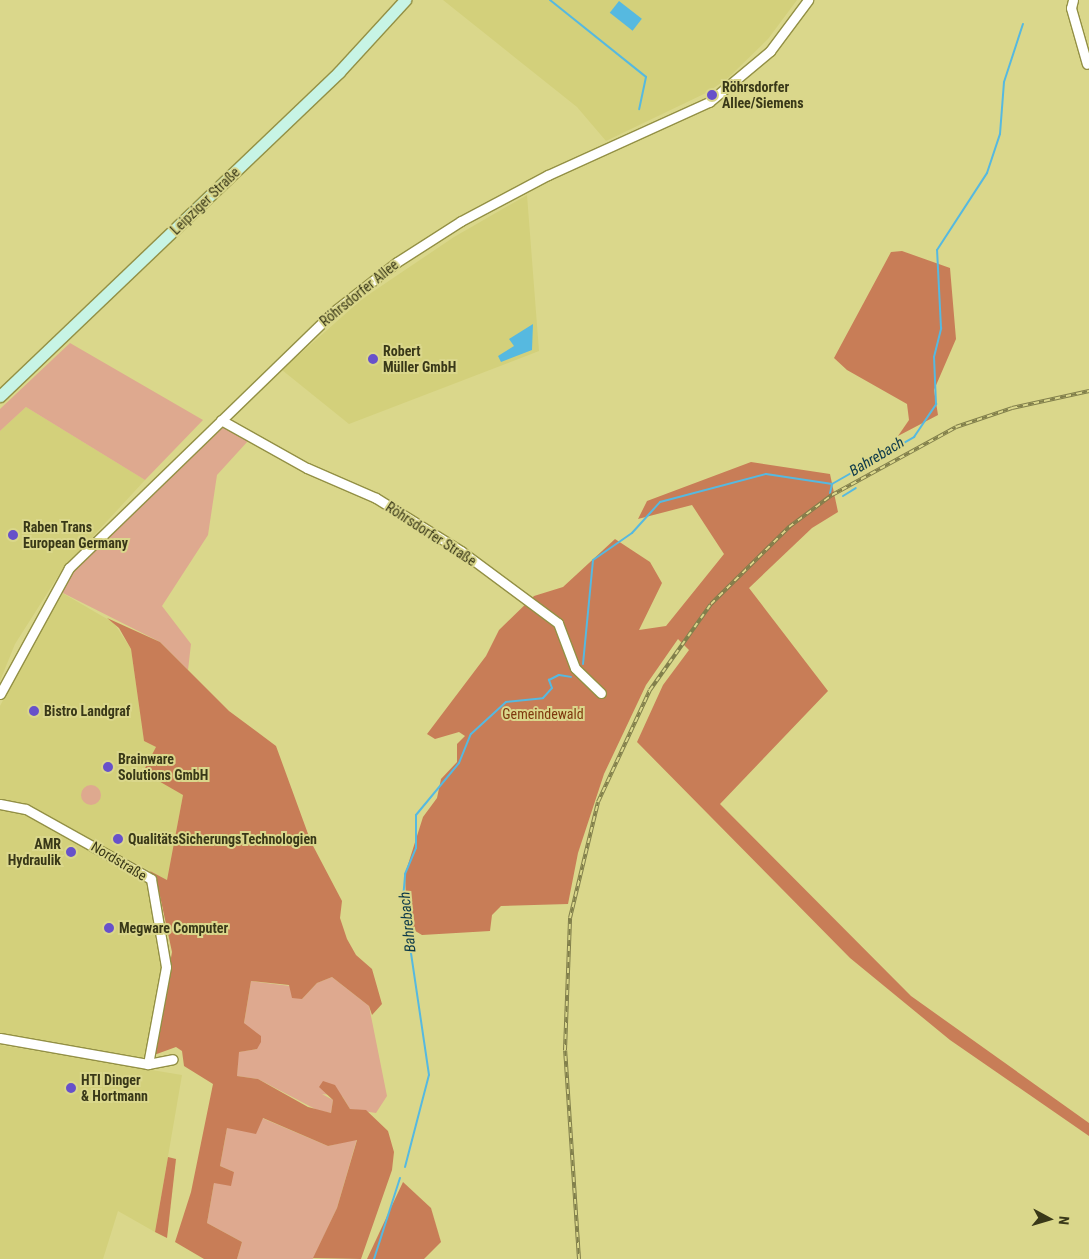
<!DOCTYPE html>
<html>
<head>
<meta charset="utf-8">
<style>
	body { margin:0 }
	#map { position:relative; width:1089px; height:1259px; overflow:hidden; background:#dad78b; font-family:"Roboto Condensed",sans-serif }
	div>[style] { position:absolute }
	.built>* { inset:0; background:#d3d07b }
	.green>* { inset:0; background:#dea98f }
	.round { border-radius:50% }
	.forest>* { inset:0; background:#c87d57 }
	.water>* { inset:0; background:#56b9e0; transform-origin:0 0 }
	.stream>* { height:2px; margin:-1px; padding:0 1px; transform-origin:1px; border-radius:1px; background:#56b9e0 }
	.roads { filter:drop-shadow(1px 0 #939045) drop-shadow(-1px 0 #939045) drop-shadow(0 1px #939045) drop-shadow(0 -1px #939045) }
	.minor>* { height:9px; margin:-4.5px; padding:0 4.5px; transform-origin:4.5px; border-radius:4.5px; background:#fff }
	.secondary>* { height:11px; margin:-5.5px; padding:0 5.5px; transform-origin:5.5px; border-radius:5.5px; background:#c7f4e5 }
	.rail>* { height:4px; margin-top:-2px; transform-origin:0; background:repeating-linear-gradient(90deg,#dad78b 0 5.5px,#817f4b 0 11px); box-sizing:border-box; border-block:1px solid #817f4b }
	.dots>* { width:14px; height:14px; translate:-50% -50%; box-sizing:border-box; border:2px solid #dad78b; border-radius:50% }
	span { translate:-50% -50%; white-space:nowrap; text-align:center; line-height:1.15; -webkit-text-stroke:4px #dad78b; paint-order:stroke }
	.poi-label { font-size:14px; color:#393818; font-weight:700 }
	.left { translate:0 -50%; text-align:left }
	.right { translate:-100% -50%; text-align:right }
	.street-label { font-size:14px; color:#393818 }
	.park-label { font-size:14px; color:#7f390e }
	.water-label { font-size:15px; color:#0c3949; font-style:italic }
	.north { position:absolute; left:1024px; top:1194px; width:50px; height:50px; -webkit-text-stroke:4px #dad78b; paint-order:stroke; rotate:96deg; font-size:14px; font-weight:700; line-height:20px; text-align:center; color:#393818 }
	.north::after { content:''; display:block; margin:auto; width:18px; height:22px; background:#393818; clip-path:polygon(50% 0,100% 100%,50% 72%,0 100%) }
</style>
</head>
<body>
<div id="map">
	<div class="built">
		<div style="clip-path:polygon(443px 0,797px 0,768px 39px,728px 78px,708px 92px,606px 141px,577px 107px)"></div>
		<div style="clip-path:polygon(527px 195px,539px 351px,349px 424px,282px 370px,362px 299px,454px 237px)"></div>
		<div style="clip-path:polygon(26px 407px,145px 480px,62px 570px,15px 644px,0 681px,0 431px)"></div>
		<div style="clip-path:polygon(59px 591px,114px 623px,131px 649px,144px 741px,156px 747px,183px 795px,167px 880px,29px 806px,0 800px,0 706px)"></div>
		<div style="clip-path:polygon(0 809px,30px 815px,147px 881px,163px 966px,146px 1058px,0 1034px)"></div>
		<div style="clip-path:polygon(0 1045px,182px 1075px,155px 1232px,118px 1211px,103px 1259px,0 1259px)"></div>
	</div>
	<div class="green">
		<div style="clip-path:polygon(70px 343px,203px 420px,145px 480px,26px 407px,0 431px,0 409px)"></div>
		<div style="clip-path:polygon(223px 427px,248px 441px,217px 475px,208px 535px,162px 606px,191px 644px,188px 670px,160px 642px,59px 591px,71px 573px)"></div>
		<div class="round" style="left:81px;top:785px;width:20px;height:20px"></div>
		<div style="clip-path:polygon(332px 977px,369px 1006px,387px 1096px,376px 1113px,350px 1109px,342px 1096px,322px 1094px,333px 1100px,331px 1113px,317px 1110px,258px 1079px,237px 1076px,238px 1052px,257px 1049px,244px 1023px,251px 981px,290px 986px,302px 999px,317px 983px)"></div>
		<div style="clip-path:polygon(262px 1118px,328px 1146px,357px 1139px,337px 1208px,313px 1259px,237px 1259px,242px 1242px,207px 1223px,214px 1183px,234px 1172px,220px 1166px,227px 1128px)"></div>
	</div>
	<div class="forest">
		<div style="clip-path:polygon(902px 251px,950px 268px,956px 339px,934px 390px,938px 415px,898px 436px,909px 420px,907px 404px,847px 370px,834px 358px,891px 252px)"></div>
		<div style="clip-path:polygon(751px 462px,830px 474px,838px 512px,812px 528px,749px 588px,828px 691px,720px 804px,911px 996px,1089px 1123px,1089px 1136px,950px 1040px,850px 958px,637px 742px,663px 685px,689px 650px,678px 639px,646px 685px,604px 774px,578px 853px,568px 904px,501px 906px,492px 915px,490px 931px,422px 935px,407px 926px,405px 874px,423px 817px,437px 798px,441px 779px,457px 762px,457px 744px,465px 736px,459px 732px,435px 739px,427px 734px,486px 656px,499px 630px,534px 596px,563px 587px,615px 539px,650px 562px,662px 583px,639px 630px,666px 626px,724px 554px,692px 505px,638px 519px,647px 501px)"></div>
		<div style="clip-path:polygon(107px 618px,160px 642px,229px 711px,276px 746px,311px 842px,342px 901px,340px 918px,347px 939px,356px 955px,372px 969px,382px 1004px,372px 1015px,369px 1006px,332px 977px,317px 983px,302px 999px,292px 998px,289px 985px,251px 981px,244px 1023px,261px 1036px,261px 1042px,257px 1049px,239px 1052px,237px 1076px,258px 1079px,308px 1107px,331px 1113px,333px 1100px,319px 1087px,323px 1081px,335px 1085px,350px 1109px,366px 1110px,388px 1131px,394px 1152px,392px 1170px,361px 1259px,313px 1258px,337px 1208px,357px 1140px,328px 1146px,263px 1118px,256px 1134px,227px 1128px,220px 1166px,234px 1172px,231px 1186px,214px 1183px,207px 1223px,242px 1242px,237px 1259px,204px 1259px,175px 1242px,191px 1192px,213px 1084px,184px 1066px,182px 1051px,176px 1047px,154px 1055px,172px 952px,157px 882px,150px 871px,167px 880px,183px 795px,143px 772px,156px 747px,144px 741px,131px 649px,119px 628px)"></div>
		<div style="clip-path:polygon(168px 1157px,176px 1159px,167px 1238px,155px 1232px)"></div>
		<div style="clip-path:polygon(403px 1182px,431px 1208px,441px 1242px,424px 1259px,367px 1259px)"></div>
	</div>
	<div class="water">
		<div style="left:619px;top:1px;width:29px;height:15px;rotate:38deg"></div>
		<div style="clip-path:polygon(533px 324px,532px 350px,501px 362px,498px 356px,514px 346px,509px 339px)"></div>
	</div>
	<div class="stream">
		<div style="left:550px;top:0;width:123px;rotate:38.7deg"></div>
		<div style="left:646px;top:77px;width:33px;rotate:102deg"></div>
		<div style="left:830px;top:493px;width:9px;rotate:-77deg"></div>
		<div style="left:843px;top:496px;width:15px;rotate:-32deg"></div>
		<div style="left:583px;top:664px;width:104px;rotate:-84.5deg"></div>
		<div style="left:593px;top:560px;width:47px;rotate:-34.7deg"></div>
		<div style="left:632px;top:533px;width:42px;rotate:-47.9deg"></div>
		<div style="left:660px;top:502px;width:110px;rotate:-14.8deg"></div>
		<div style="left:766px;top:474px;width:67px;rotate:8.6deg"></div>
		<div style="left:832px;top:484px;width:95px;rotate:-29.8deg"></div>
		<div style="left:914px;top:437px;width:40px;rotate:-56deg"></div>
		<div style="left:936px;top:404px;width:47px;rotate:-92.4deg"></div>
		<div style="left:934px;top:357px;width:30px;rotate:-76deg"></div>
		<div style="left:941px;top:328px;width:78px;rotate:-92.9deg"></div>
		<div style="left:937px;top:250px;width:92px;rotate:-57deg"></div>
		<div style="left:987px;top:173px;width:41px;rotate:-71.6deg"></div>
		<div style="left:1000px;top:134px;width:52px;rotate:-85.6deg"></div>
		<div style="left:1004px;top:82px;width:61px;rotate:-71.9deg"></div>
		<div style="left:405px;top:1167px;width:95px;rotate:-75.4deg"></div>
		<div style="left:429px;top:1075px;width:178px;rotate:-98.4deg"></div>
		<div style="left:403px;top:899px;width:25px;rotate:-85deg"></div>
		<div style="left:405px;top:874px;width:28px;rotate:-67deg"></div>
		<div style="left:416px;top:848px;width:33px;rotate:-90deg"></div>
		<div style="left:416px;top:815px;width:67px;rotate:-50.4deg"></div>
		<div style="left:459px;top:763px;width:31px;rotate:-68deg"></div>
		<div style="left:471px;top:734px;width:47px;rotate:-42.4deg"></div>
		<div style="left:506px;top:702px;width:37px;rotate:-6deg"></div>
		<div style="left:543px;top:698px;width:13px;rotate:-48deg"></div>
		<div style="left:552px;top:688px;width:9px;rotate:-111deg"></div>
		<div style="left:549px;top:680px;width:11px;rotate:-27deg"></div>
		<div style="left:559px;top:675px;width:12px;rotate:9deg"></div>
		<div style="left:374px;top:1259px;width:85px;rotate:-72.2deg"></div>
	</div>
	<div class="roads">
		<div class="minor">
			<div style="left:1073px;top:0;width:8px;rotate:104deg"></div>
			<div style="left:1071px;top:8px;width:58px;rotate:74.1deg"></div>
			<div style="left:221px;top:420px;width:98px;rotate:29.2deg"></div>
			<div style="left:307px;top:468px;width:75px;rotate:23.5deg"></div>
			<div style="left:376px;top:498px;width:100px;rotate:31.9deg"></div>
			<div style="left:461px;top:551px;width:121px;rotate:36.6deg"></div>
			<div style="left:558px;top:623px;width:48px;rotate:69.3deg"></div>
			<div style="left:575px;top:668px;width:36px;rotate:44deg"></div>
			<div style="left:0;top:694px;width:144px;rotate:-61.3deg"></div>
			<div style="left:69px;top:568px;width:368px;rotate:-44.1deg"></div>
			<div style="left:333px;top:312px;width:81px;rotate:-38deg"></div>
			<div style="left:397px;top:262px;width:76px;rotate:-32.6deg"></div>
			<div style="left:461px;top:221px;width:98px;rotate:-27.9deg"></div>
			<div style="left:548px;top:175px;width:177px;rotate:-24.4deg"></div>
			<div style="left:709px;top:102px;width:80px;rotate:-39.9deg"></div>
			<div style="left:770px;top:51px;width:64px;rotate:-53.3deg"></div>
			<div style="left:0;top:804px;width:26px;rotate:11deg"></div>
			<div style="left:26px;top:809px;width:143px;rotate:29.2deg"></div>
			<div style="left:151px;top:879px;width:89px;rotate:80.3deg"></div>
			<div style="left:166px;top:967px;width:99px;rotate:100.5deg"></div>
			<div style="left:0;top:1038px;width:150px;rotate:10deg"></div>
			<div style="left:148px;top:1064px;width:25px;rotate:-11deg"></div>
		</div>
		<div class="secondary">
			<div style="left:0;top:396px;width:469px;rotate:-43.7deg"></div>
			<div style="left:339px;top:72px;width:98px;rotate:-47.5deg"></div>
		</div>
	</div>
	<div class="rail">
		<div style="left:579px;top:1259px;width:209px;rotate:-93.8deg"></div>
		<div style="left:565px;top:1050px;width:132px;rotate:-87.8deg"></div>
		<div style="left:570px;top:918px;width:119px;rotate:-76.4deg"></div>
		<div style="left:598px;top:802px;width:123px;rotate:-65.1deg"></div>
		<div style="left:650px;top:690px;width:105px;rotate:-54.7deg"></div>
		<div style="left:711px;top:604px;width:110px;rotate:-44.6deg"></div>
		<div style="left:789px;top:527px;width:54px;rotate:-36.7deg"></div>
		<div style="left:832px;top:495px;width:141px;rotate:-28.7deg"></div>
		<div style="left:956px;top:427px;width:59px;rotate:-18.7deg"></div>
		<div style="left:1012px;top:408px;width:79px;rotate:-12.4deg"></div>
	</div>
	<div class="dots">
		<div style="left:712px;top:95px;background:#6751ca"></div>
		<div style="left:373px;top:359px;background:#6751ca"></div>
		<div style="left:13px;top:535px;background:#6751ca"></div>
		<div style="left:34px;top:711px;background:#6751ca"></div>
		<div style="left:108px;top:767px;background:#6751ca"></div>
		<div style="left:118px;top:839px;background:#6751ca"></div>
		<div style="left:71px;top:852px;background:#6751ca"></div>
		<div style="left:109px;top:928px;background:#6751ca"></div>
		<div style="left:71px;top:1088px;background:#6751ca"></div>
	</div>
	<div class="poi-label">
		<span class="left" style="left:722px;top:95px">Röhrsdorfer<br>Allee/Siemens</span>
		<span class="left" style="left:383px;top:359px">Robert<br>Müller GmbH</span>
		<span class="left" style="left:23px;top:535px">Raben Trans<br>European Germany</span>
		<span class="left" style="left:44px;top:711px">Bistro Landgraf</span>
		<span class="left" style="left:118px;top:767px">Brainware<br>Solutions GmbH</span>
		<span class="left" style="left:128px;top:839px">QualitätsSicherungsTechnologien</span>
		<span class="right" style="left:61px;top:852px">AMR<br>Hydraulik</span>
		<span class="left" style="left:119px;top:928px">Megware Computer</span>
		<span class="left" style="left:81px;top:1088px">HTI Dinger<br>&amp; Hortmann</span>
	</div>
	<div class="street-label">
		<span style="left:205px;top:201px;rotate:-44deg">Leipziger Straße</span>
		<span style="left:359px;top:293px;rotate:-39deg">Röhrsdorfer Allee</span>
		<span style="left:431px;top:534px;rotate:33deg">Röhrsdorfer Straße</span>
		<span style="left:119px;top:861px;rotate:31deg">Nordstraße</span>
	</div>
	<div class="park-label">
		<span style="left:543px;top:714px">Gemeindewald</span>
	</div>
	<div class="water-label">
		<span style="left:877px;top:457px;rotate:-31deg">Bahrebach</span>
		<span style="left:408px;top:922px;rotate:-96deg">Bahrebach</span>
	</div>
	<div class="north">N</div>
</div>
</body>
</html>
